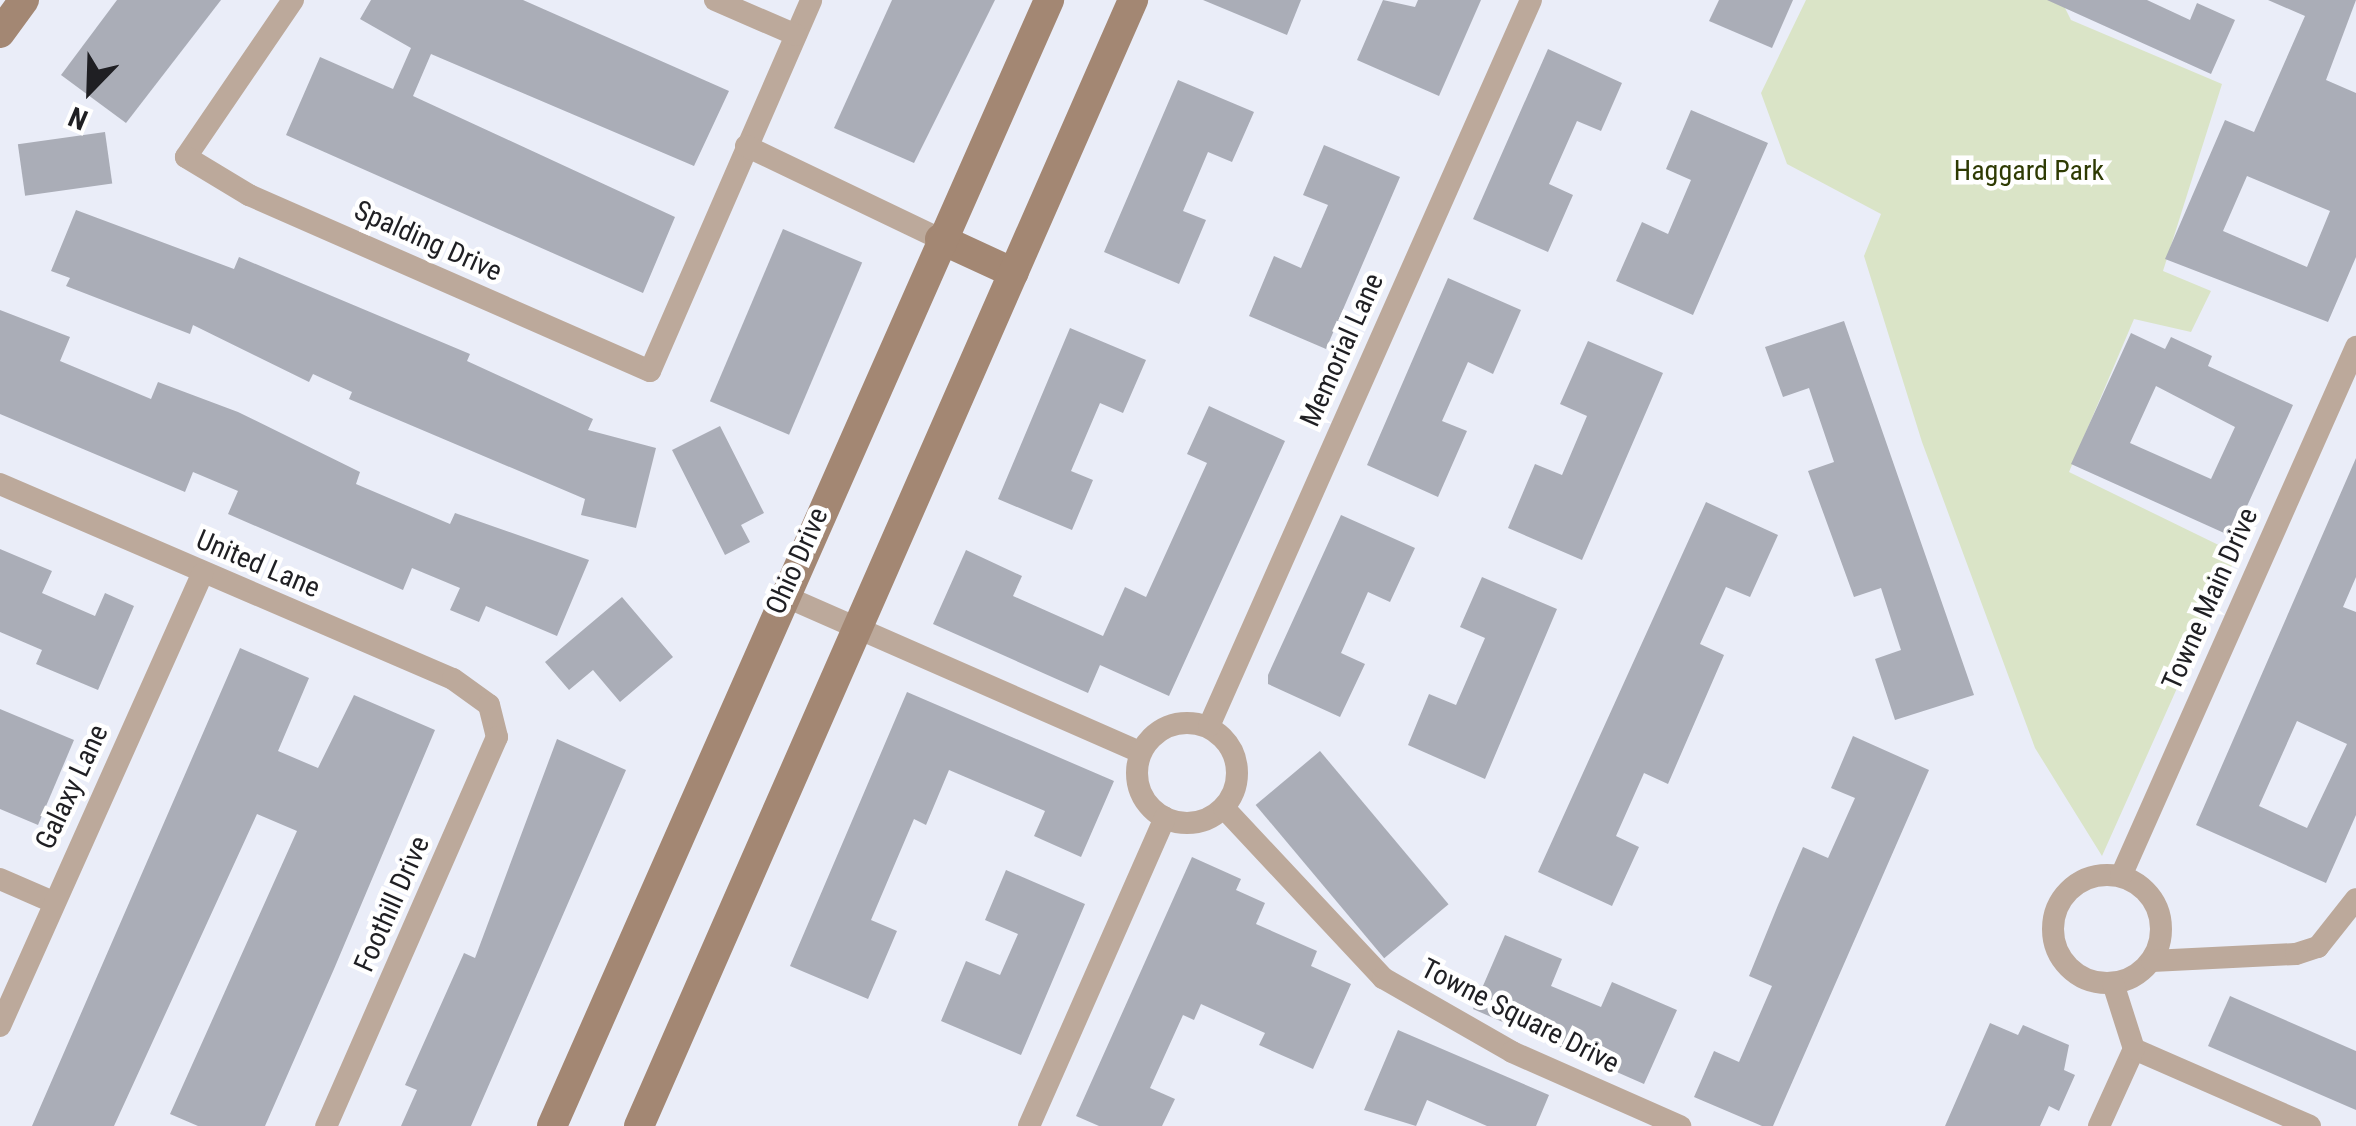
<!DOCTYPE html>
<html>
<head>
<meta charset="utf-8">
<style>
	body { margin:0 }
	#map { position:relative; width:2356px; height:1126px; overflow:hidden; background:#eaedf8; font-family:"Roboto Condensed",sans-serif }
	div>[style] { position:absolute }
	.green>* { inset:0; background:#dae4c7 }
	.building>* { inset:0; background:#aaadb7; transform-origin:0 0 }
	.street>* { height:22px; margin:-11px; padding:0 11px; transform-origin:11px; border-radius:11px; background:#bca99b }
	.street>.ring { margin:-11px; padding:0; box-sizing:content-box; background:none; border:22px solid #bca99b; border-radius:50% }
	.secondary>* { height:30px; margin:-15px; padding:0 15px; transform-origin:15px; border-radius:15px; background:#a38773 }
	span { translate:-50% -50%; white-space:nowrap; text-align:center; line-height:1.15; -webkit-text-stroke:9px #fff; paint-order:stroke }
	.park-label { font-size:28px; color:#2e3a03 }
	.street-label { font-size:28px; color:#1f1f23 }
	.north { position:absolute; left:40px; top:40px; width:100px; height:100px; -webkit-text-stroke:8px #fff; paint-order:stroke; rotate:203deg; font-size:28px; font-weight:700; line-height:40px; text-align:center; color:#1f1f23 }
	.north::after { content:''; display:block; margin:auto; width:35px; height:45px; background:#1f1f23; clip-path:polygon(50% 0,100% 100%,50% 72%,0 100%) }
</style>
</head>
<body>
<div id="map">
	<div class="green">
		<div style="clip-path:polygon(1806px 0,2061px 0,2071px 20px,2222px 84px,2163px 271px,2211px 291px,2191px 332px,2134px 319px,2069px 472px,2237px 554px,2102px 856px,2035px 748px,1922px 442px,1864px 256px,1881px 214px,1787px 164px,1761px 93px)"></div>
	</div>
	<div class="building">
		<div style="clip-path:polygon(117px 0,221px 0,126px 123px,61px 75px)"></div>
		<div style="clip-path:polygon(371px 0,523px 0,729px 91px,694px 166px,431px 54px,413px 96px,675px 217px,643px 293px,286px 135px,320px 57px,393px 89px,411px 48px,360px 19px)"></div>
		<div style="clip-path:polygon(892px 0,995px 0,914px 163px,834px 128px)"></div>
		<div style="clip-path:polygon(1203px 0,1301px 0,1287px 35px)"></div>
		<div style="clip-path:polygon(1383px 0,1415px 7px,1418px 0,1481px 0,1439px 96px,1357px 60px)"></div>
		<div style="clip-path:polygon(1719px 0,1793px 0,1772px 48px,1709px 21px)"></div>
		<div style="clip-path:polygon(2047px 0,2147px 0,2190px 20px,2197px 3px,2235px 20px,2211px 74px)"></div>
		<div style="clip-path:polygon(evenodd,2268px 0,2356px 0,2326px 80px,2356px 93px,2356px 257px,2328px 322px,2165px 259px,2225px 120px,2254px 132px,2305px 16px,2268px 0,2247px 176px,2330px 211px,2307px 267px,2223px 231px,2247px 176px)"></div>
		<div style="clip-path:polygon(1548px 49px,1622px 83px,1601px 131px,1577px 121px,1549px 184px,1573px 195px,1548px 252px,1473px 219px)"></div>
		<div style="clip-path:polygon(1178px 80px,1254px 112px,1232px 162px,1208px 152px,1183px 211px,1206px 220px,1179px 284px,1104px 252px)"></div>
		<div style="clip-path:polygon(1691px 110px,1768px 143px,1693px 315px,1616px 281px,1642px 222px,1668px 234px,1691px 180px,1666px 169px)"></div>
		<div style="left:105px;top:132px;width:52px;height:88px;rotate:82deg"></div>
		<div style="clip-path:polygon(1324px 145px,1400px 177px,1326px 349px,1249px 316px,1274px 256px,1301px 268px,1328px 205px,1303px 195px)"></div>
		<div style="clip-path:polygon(76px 210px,234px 269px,239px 257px,470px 354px,467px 361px,593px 419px,588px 430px,656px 448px,636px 528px,581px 515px,585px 499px,349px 399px,352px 392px,313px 374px,309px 382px,193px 325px,190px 334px,66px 286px,70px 278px,51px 271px)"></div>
		<div style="left:783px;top:229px;width:86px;height:187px;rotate:23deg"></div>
		<div style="clip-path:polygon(1448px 278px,1521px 310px,1493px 374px,1468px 362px,1442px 421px,1467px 431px,1438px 497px,1367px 465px)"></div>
		<div style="clip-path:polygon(0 310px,70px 337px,60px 361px,151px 399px,158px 382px,238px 412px,360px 472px,356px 484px,450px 524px,455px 513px,589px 560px,557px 636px,486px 606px,479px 622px,450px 610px,460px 588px,412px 568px,403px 590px,228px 514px,238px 491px,193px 472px,185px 492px,0 414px)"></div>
		<div style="clip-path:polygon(1844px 321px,1974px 695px,1895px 720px,1875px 659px,1901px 650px,1881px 588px,1854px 597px,1808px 471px,1834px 462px,1809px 388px,1783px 397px,1765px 347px)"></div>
		<div style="clip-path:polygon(1070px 328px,1146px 360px,1123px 413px,1100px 403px,1071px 471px,1093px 480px,1072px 530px,998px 499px)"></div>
		<div style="clip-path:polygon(evenodd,2131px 333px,2165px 349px,2171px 337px,2212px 356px,2208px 366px,2293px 405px,2233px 537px,2071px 464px,2131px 333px,2156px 386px,2235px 427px,2211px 479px,2130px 443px,2156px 386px)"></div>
		<div style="clip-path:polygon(1588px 341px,1663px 373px,1582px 560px,1508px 528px,1535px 464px,1562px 475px,1587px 416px,1560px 404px)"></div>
		<div style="clip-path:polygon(1209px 406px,1285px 441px,1169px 696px,1100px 665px,1088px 693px,933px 624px,966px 550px,1022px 576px,1013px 596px,1103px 636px,1125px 587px,1146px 597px,1207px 463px,1187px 454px)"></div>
		<div style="clip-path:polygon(720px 426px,764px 513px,741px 525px,750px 542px,725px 555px,672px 450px)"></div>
		<div style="clip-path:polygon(evenodd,2356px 458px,2356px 577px,2343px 607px,2356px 612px,2356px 815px,2326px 883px,2196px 825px,2356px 458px,2297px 721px,2347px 744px,2307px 828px,2259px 806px,2297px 721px)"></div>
		<div style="clip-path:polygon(1706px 502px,1778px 535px,1750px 597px,1726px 587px,1700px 644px,1724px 655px,1668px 784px,1644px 773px,1616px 836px,1639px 847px,1612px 906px,1538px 872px)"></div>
		<div style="clip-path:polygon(1341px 515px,1415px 548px,1390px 602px,1368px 592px,1341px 653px,1365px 664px,1340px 717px,1268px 684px,1268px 675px)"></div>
		<div style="clip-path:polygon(0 549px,52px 571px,42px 593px,95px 616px,105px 593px,134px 606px,98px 690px,36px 664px,42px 650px,0 632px)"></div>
		<div style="clip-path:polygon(1482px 577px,1557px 609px,1485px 779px,1408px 745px,1429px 694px,1456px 705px,1485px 638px,1460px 627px)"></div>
		<div style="clip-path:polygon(622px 597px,673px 657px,620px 702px,593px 670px,569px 690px,545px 662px)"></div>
		<div style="clip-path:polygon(240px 648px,309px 678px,278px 751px,318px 768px,354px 695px,435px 730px,334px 969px,265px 1126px,198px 1126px,170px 1114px,297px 831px,257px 814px,114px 1126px,32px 1126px)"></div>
		<div style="clip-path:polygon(907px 692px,1114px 781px,1081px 857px,1034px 836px,1045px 811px,949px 770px,926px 825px,914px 819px,871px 920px,897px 931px,868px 999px,790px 966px)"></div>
		<div style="clip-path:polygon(0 709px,74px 740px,38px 825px,0 809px)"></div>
		<div style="clip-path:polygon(1853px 736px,1929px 770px,1773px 1126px,1762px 1126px,1694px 1097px,1714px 1051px,1739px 1062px,1772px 986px,1749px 976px,1778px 905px,1803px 847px,1828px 858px,1855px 798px,1831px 788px)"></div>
		<div style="clip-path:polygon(557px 739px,626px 770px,471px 1126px,401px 1126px,417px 1090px,405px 1085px,464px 953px,475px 958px)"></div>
		<div style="left:1320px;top:751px;width:200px;height:84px;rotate:50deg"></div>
		<div style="clip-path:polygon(1192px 857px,1241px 879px,1236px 890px,1265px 903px,1256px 924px,1317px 951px,1311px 966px,1351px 984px,1313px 1069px,1259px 1045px,1265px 1033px,1201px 1004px,1194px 1020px,1183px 1015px,1150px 1088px,1175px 1099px,1162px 1126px,1099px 1126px,1076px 1116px)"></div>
		<div style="clip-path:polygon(1006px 870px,1085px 904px,1021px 1055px,941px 1021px,966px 961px,1000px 975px,1018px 934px,985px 920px)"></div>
		<div style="clip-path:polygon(1505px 935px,1562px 959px,1551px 986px,1601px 1007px,1612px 982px,1677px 1010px,1644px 1084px,1473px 1009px)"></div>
		<div style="clip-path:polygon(2230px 996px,2356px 1051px,2356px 1110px,2208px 1046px)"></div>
		<div style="clip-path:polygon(1990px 1023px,2018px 1035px,2023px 1025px,2069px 1045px,2064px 1070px,2075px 1075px,2059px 1111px,2049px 1106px,2040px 1126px,1945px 1126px)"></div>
		<div style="clip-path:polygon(1398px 1030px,1549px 1095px,1536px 1126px,1487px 1126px,1427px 1100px,1416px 1126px,1364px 1110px)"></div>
	</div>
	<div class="street">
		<div style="left:293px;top:0;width:190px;rotate:124.3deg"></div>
		<div style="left:186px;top:157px;width:74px;rotate:31.1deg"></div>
		<div style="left:249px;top:195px;width:438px;rotate:23.7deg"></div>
		<div style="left:650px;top:371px;width:404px;rotate:-66.5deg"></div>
		<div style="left:715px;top:0;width:88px;rotate:23.4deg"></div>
		<div style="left:746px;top:146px;width:215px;rotate:25.6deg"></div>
		<div style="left:0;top:484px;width:493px;rotate:23.3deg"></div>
		<div style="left:453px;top:679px;width:44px;rotate:35.8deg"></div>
		<div style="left:489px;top:705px;width:33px;rotate:76deg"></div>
		<div style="left:497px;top:737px;width:425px;rotate:113.7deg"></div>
		<div style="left:782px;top:595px;width:390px;rotate:23.7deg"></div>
		<div class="ring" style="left:1137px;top:723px;width:78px;height:78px"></div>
		<div style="left:1209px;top:726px;width:794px;rotate:-66.08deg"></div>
		<div style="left:1224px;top:808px;width:233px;rotate:46.9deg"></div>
		<div style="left:1383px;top:978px;width:149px;rotate:29.8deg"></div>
		<div style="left:1512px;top:1052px;width:184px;rotate:23.8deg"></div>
		<div class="ring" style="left:2053px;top:875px;width:86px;height:86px"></div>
		<div style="left:2121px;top:876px;width:579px;rotate:-66.05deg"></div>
		<div style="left:0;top:879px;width:58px;rotate:23.5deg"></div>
		<div style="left:2152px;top:961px;width:144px;rotate:-2.8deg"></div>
		<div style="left:2296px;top:954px;width:23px;rotate:-18deg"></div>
		<div style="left:2318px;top:947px;width:61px;rotate:-51.6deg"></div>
		<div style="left:0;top:1026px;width:495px;rotate:-65.9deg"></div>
		<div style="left:2134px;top:1049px;width:192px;rotate:23.6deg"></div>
		<div style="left:1029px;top:1126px;width:337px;rotate:-66.2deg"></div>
		<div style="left:2099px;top:1126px;width:85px;rotate:-65.6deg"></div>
		<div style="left:2134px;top:1049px;width:69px;rotate:-107.7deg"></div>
	</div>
	<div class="secondary">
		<div style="left:0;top:33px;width:41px;rotate:-54deg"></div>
		<div style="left:940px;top:239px;width:81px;rotate:24.7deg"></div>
		<div style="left:552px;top:1126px;width:1231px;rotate:-66.18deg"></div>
		<div style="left:639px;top:1126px;width:1230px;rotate:-66.31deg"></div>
	</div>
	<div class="park-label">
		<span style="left:2029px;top:171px">Haggard Park</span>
	</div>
	<div class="street-label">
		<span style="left:428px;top:241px;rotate:24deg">Spalding Drive</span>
		<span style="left:1342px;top:350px;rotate:-66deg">Memorial Lane</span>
		<span style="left:797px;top:561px;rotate:-66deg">Ohio Drive</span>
		<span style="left:258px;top:564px;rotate:23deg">United Lane</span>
		<span style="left:2210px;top:599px;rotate:-66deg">Towne Main Drive</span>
		<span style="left:72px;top:787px;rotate:-65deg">Galaxy Lane</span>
		<span style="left:392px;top:904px;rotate:-66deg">Foothill Drive</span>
		<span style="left:1520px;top:1016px;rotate:27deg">Towne Square Drive</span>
	</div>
	<div class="north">N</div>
</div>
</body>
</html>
